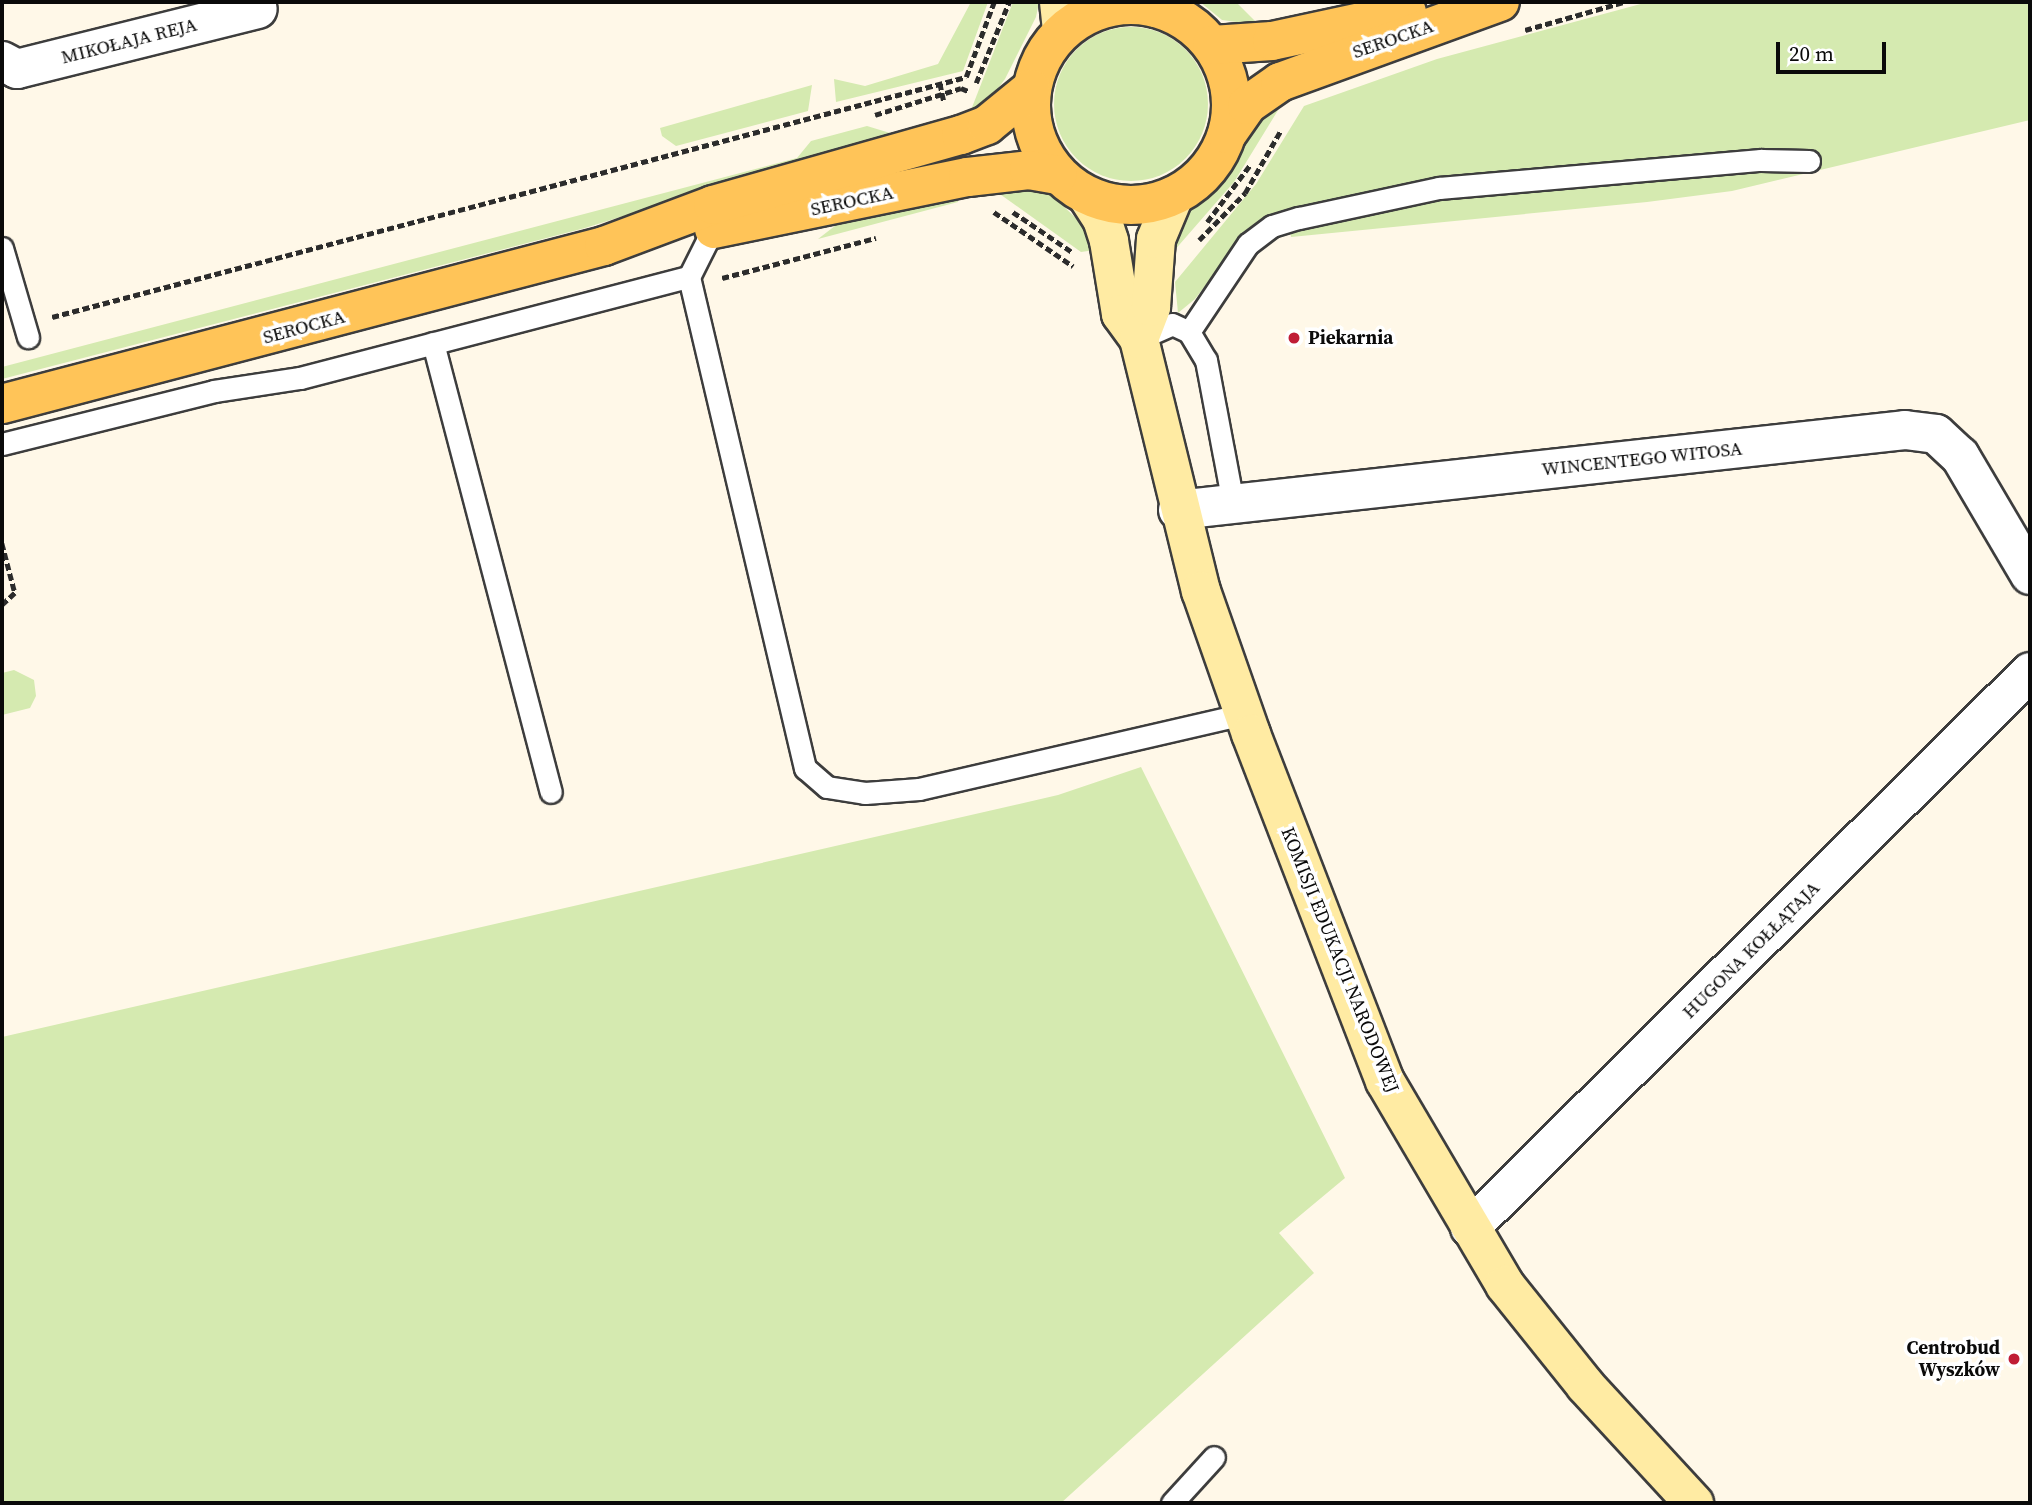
<!DOCTYPE html>
<html>
<head>
<meta charset="utf-8">
<style>
	body { margin:0 }
	#map { position:relative; width:2032px; height:1505px; overflow:hidden; background:#fff8e8; font-family:"Source Serif 4",serif }
	div>[style] { position:absolute }
	.green>* { inset:0; background:#d5eab0 }
	.round { border-radius:50% }
	.path>* { height:4.5px; margin-top:-2.25px; transform-origin:0; background:repeating-linear-gradient(90deg,#2c2c2c 0 7px,transparent 0 10.5px) }
	.roads { filter:drop-shadow(2px 0 #3d3d3d) drop-shadow(-2px 0 #3d3d3d) drop-shadow(0 2px #3d3d3d) drop-shadow(0 -2px #3d3d3d) }
	.lane>* { height:21px; margin:-10.5px; padding:0 10.5px; transform-origin:10.5px; border-radius:10.5px; background:#fff }
	.street>* { height:38px; margin:-19px; padding:0 19px; transform-origin:19px; border-radius:19px; background:#fff }
	.secondary>* { height:38px; margin:-19px; padding:0 19px; transform-origin:19px; border-radius:19px; background:#ffeba3 }
	.primary>* { height:38px; margin:-19px; padding:0 19px; transform-origin:19px; border-radius:19px; background:#ffc458 }
	.primary>.ring { margin:-19px; padding:0; box-sizing:content-box; background:none; border:38px solid #ffc458; border-radius:50% }
	.dots>* { width:19px; height:19px; translate:-50% -50%; box-sizing:border-box; border:4px solid #fff; border-radius:50% }
	span { translate:-50% -50%; white-space:nowrap; text-align:center; line-height:1.15; -webkit-text-stroke:7px #fff; paint-order:stroke }
	.street-label { font-size:19px; color:#0a0a0a }
	.poi-label { font-size:19px; color:#0a0a0a; font-weight:700 }
	.left { translate:0 -50%; text-align:left }
	.right { translate:-100% -50%; text-align:right }
	.frame { position:absolute; inset:0; border:4px solid #0a0a0a; pointer-events:none }
	.scale { position:absolute; left:1776px; top:42px; width:110px; height:32px; box-sizing:border-box; border:4px solid #0a0a0a; border-top:0; padding-left:9px; font-size:21px; line-height:24px; white-space:nowrap; color:#0a0a0a; -webkit-text-stroke:5px #fff; paint-order:stroke }
</style>
</head>
<body>
<div id="map">
	<div class="green">
		<div style="clip-path:polygon(971px 2px,988px 2px,963px 71px,836px 102px,834px 79px,865px 86px,938px 64px)"></div>
		<div style="clip-path:polygon(1013px 2px,1039px 2px,1036px 17px,1005px 79px,993px 95px,971px 110px)"></div>
		<div style="clip-path:polygon(1200px 2px,1236px 2px,1259px 25px,1222px 20px)"></div>
		<div style="clip-path:polygon(1648px 2px,2030px 2px,2030px 120px,1732px 191px,1647px 202px,1291px 237px,1287px 213px,1271px 217px,1247px 231px,1195px 299px,1178px 313px,1175px 282px,1256px 184px,1304px 106px,1437px 59px)"></div>
		<div class="round" style="left:1054px;top:27px;width:154px;height:154px"></div>
		<div style="clip-path:polygon(812px 85px,808px 111px,676px 146px,662px 136px,660px 128px)"></div>
		<div style="clip-path:polygon(1278px 97px,1280px 107px,1234px 182px,1173px 252px,1181px 213px,1220px 180px,1245px 133px)"></div>
		<div style="clip-path:polygon(867px 126px,890px 133px,585px 228px,2px 379px,2px 367px,797px 158px,811px 141px)"></div>
		<div style="clip-path:polygon(1007px 185px,1046px 193px,1056px 199px,1081px 223px,1095px 250px,1081px 252px,997px 192px)"></div>
		<div style="clip-path:polygon(956px 194px,958px 202px,818px 239px,840px 222px)"></div>
		<div style="clip-path:polygon(14px 670px,34px 680px,36px 696px,30px 708px,2px 715px,2px 673px)"></div>
		<div style="clip-path:polygon(1141px 767px,1345px 1178px,1279px 1233px,1314px 1273px,1061px 1503px,2px 1503px,2px 1037px,1058px 795px)"></div>
	</div>
	<div class="path">
		<div style="left:1525px;top:30px;width:103px;rotate:-15.8deg"></div>
		<div style="left:940px;top:83px;width:19px;rotate:78deg"></div>
		<div style="left:976px;top:83px;width:87px;rotate:-67.8deg"></div>
		<div style="left:875px;top:115px;width:90px;rotate:-17.4deg"></div>
		<div style="left:961px;top:88px;width:8px;rotate:23deg"></div>
		<div style="left:994px;top:212px;width:96px;rotate:34.4deg"></div>
		<div style="left:1013px;top:212px;width:71px;rotate:34.1deg"></div>
		<div style="left:1207px;top:222px;width:71px;rotate:-53deg"></div>
		<div style="left:1199px;top:240px;width:66px;rotate:-45.6deg"></div>
		<div style="left:1245px;top:193px;width:73px;rotate:-60.3deg"></div>
		<div style="left:722px;top:278px;width:159px;rotate:-14.6deg"></div>
		<div style="left:52px;top:317px;width:945px;rotate:-14.71deg"></div>
		<div style="left:966px;top:77px;width:80px;rotate:-69.5deg"></div>
		<div style="left:2px;top:543px;width:52px;rotate:75.4deg"></div>
		<div style="left:15px;top:593px;width:18px;rotate:137deg"></div>
	</div>
	<div class="roads">
		<div class="lane">
			<div style="left:719px;top:228px;width:18px;rotate:133deg"></div>
			<div style="left:707px;top:241px;width:40px;rotate:116.6deg"></div>
			<div style="left:689px;top:277px;width:505px;rotate:76.71deg"></div>
			<div style="left:805px;top:768px;width:29px;rotate:41deg"></div>
			<div style="left:827px;top:787px;width:38px;rotate:9deg"></div>
			<div style="left:865px;top:793px;width:54px;rotate:-4.2deg"></div>
			<div style="left:919px;top:789px;width:334px;rotate:-13deg"></div>
			<div style="left:2px;top:248px;width:93px;rotate:73.7deg"></div>
			<div style="left:1189px;top:332px;width:106px;rotate:-56.2deg"></div>
			<div style="left:1248px;top:244px;width:30px;rotate:-37deg"></div>
			<div style="left:1272px;top:226px;width:28px;rotate:-17deg"></div>
			<div style="left:1299px;top:218px;width:143px;rotate:-12.1deg"></div>
			<div style="left:1439px;top:188px;width:323px;rotate:-5deg"></div>
			<div style="left:1761px;top:160px;width:48px;rotate:1.2deg"></div>
			<div style="left:1139px;top:339px;width:36px;rotate:-24deg"></div>
			<div style="left:1172px;top:324px;width:19px;rotate:25deg"></div>
			<div style="left:1189px;top:332px;width:33px;rotate:59deg"></div>
			<div style="left:1206px;top:360px;width:146px;rotate:79.3deg"></div>
			<div style="left:433px;top:343px;width:464px;rotate:75.3deg"></div>
			<div style="left:2px;top:444px;width:219px;rotate:-14deg"></div>
			<div style="left:214px;top:391px;width:87px;rotate:-8.6deg"></div>
			<div style="left:300px;top:378px;width:402px;rotate:-14.6deg"></div>
			<div style="left:1172px;top:1503px;width:62px;rotate:-47.6deg"></div>
		</div>
		<div class="street">
			<div style="left:2px;top:61px;width:17px;rotate:28deg"></div>
			<div style="left:17px;top:69px;width:248px;rotate:-14deg"></div>
			<div style="left:1178px;top:510px;width:731px;rotate:-6.28deg"></div>
			<div style="left:1905px;top:430px;width:31px;rotate:7deg"></div>
			<div style="left:1936px;top:434px;width:33px;rotate:43deg"></div>
			<div style="left:1960px;top:456px;width:138px;rotate:59.5deg"></div>
			<div style="left:1470px;top:1228px;width:789px;rotate:-44.79deg"></div>
		</div>
		<div class="secondary">
			<div style="left:1059px;top:2px;width:29px;rotate:84deg"></div>
			<div style="left:1152px;top:2px;width:8px;rotate:50deg"></div>
			<div style="left:1087px;top:196px;width:27px;rotate:57deg"></div>
			<div style="left:1102px;top:219px;width:23px;rotate:72deg"></div>
			<div style="left:1109px;top:241px;width:74px;rotate:80.7deg"></div>
			<div style="left:1121px;top:314px;width:31px;rotate:54deg"></div>
			<div style="left:1139px;top:339px;width:260px;rotate:76.2deg"></div>
			<div style="left:1201px;top:591px;width:151px;rotate:70.7deg"></div>
			<div style="left:1251px;top:734px;width:372px;rotate:68.9deg"></div>
			<div style="left:1385px;top:1081px;width:237px;rotate:59.5deg"></div>
			<div style="left:1505px;top:1285px;width:128px;rotate:51.3deg"></div>
			<div style="left:1585px;top:1385px;width:161px;rotate:47.3deg"></div>
			<div style="left:1139px;top:339px;width:34px;rotate:-69deg"></div>
			<div style="left:1151px;top:307px;width:68px;rotate:-85.8deg"></div>
			<div style="left:1156px;top:239px;width:47px;rotate:-67.3deg"></div>
		</div>
		<div class="primary">
			<div class="ring" style="left:1031px;top:5px;width:162px;height:162px"></div>
			<div style="left:1212px;top:45px;width:60px;rotate:-3.8deg"></div>
			<div style="left:1272px;top:41px;width:138px;rotate:-12.1deg"></div>
			<div style="left:1227px;top:134px;width:35px;rotate:-55deg"></div>
			<div style="left:1247px;top:105px;width:40px;rotate:-34.9deg"></div>
			<div style="left:1280px;top:82px;width:234px;rotate:-20deg"></div>
			<div style="left:714px;top:229px;width:259px;rotate:-11.6deg"></div>
			<div style="left:968px;top:177px;width:61px;rotate:-6.5deg"></div>
			<div style="left:1029px;top:170px;width:29px;rotate:10deg"></div>
			<div style="left:2px;top:404px;width:622px;rotate:-14.71deg"></div>
			<div style="left:604px;top:246px;width:116px;rotate:-20.6deg"></div>
			<div style="left:713px;top:205px;width:258px;rotate:-15.8deg"></div>
			<div style="left:961px;top:135px;width:28px;rotate:-21deg"></div>
			<div style="left:987px;top:125px;width:57px;rotate:-39.3deg"></div>
		</div>
	</div>
	<div class="dots">
		<div style="left:1294px;top:338px;background:#c01d36"></div>
		<div style="left:2014px;top:1359px;background:#c01d36"></div>
	</div>
	<div class="street-label">
		<span style="left:1393px;top:39px;rotate:-19deg">SEROCKA</span>
		<span style="left:129px;top:41px;rotate:-14deg">MIKOŁAJA REJA</span>
		<span style="left:852px;top:201px;rotate:-12deg">SEROCKA</span>
		<span style="left:304px;top:327px;rotate:-15deg">SEROCKA</span>
		<span style="left:1642px;top:459px;rotate:-6deg">WINCENTEGO WITOSA</span>
		<span style="left:1751px;top:950px;rotate:-45deg">HUGONA KOŁŁĄTAJA</span>
		<span style="left:1340px;top:960px;rotate:68deg">KOMISJI EDUKACJI NARODOWEJ</span>
	</div>
	<div class="poi-label">
		<span class="left" style="left:1308px;top:338px">Piekarnia</span>
		<span class="right" style="left:2000px;top:1359px">Centrobud<br>Wyszków</span>
	</div>
	<div class="frame"></div>
	<div class="scale">20 m</div>
</div>
</body>
</html>
